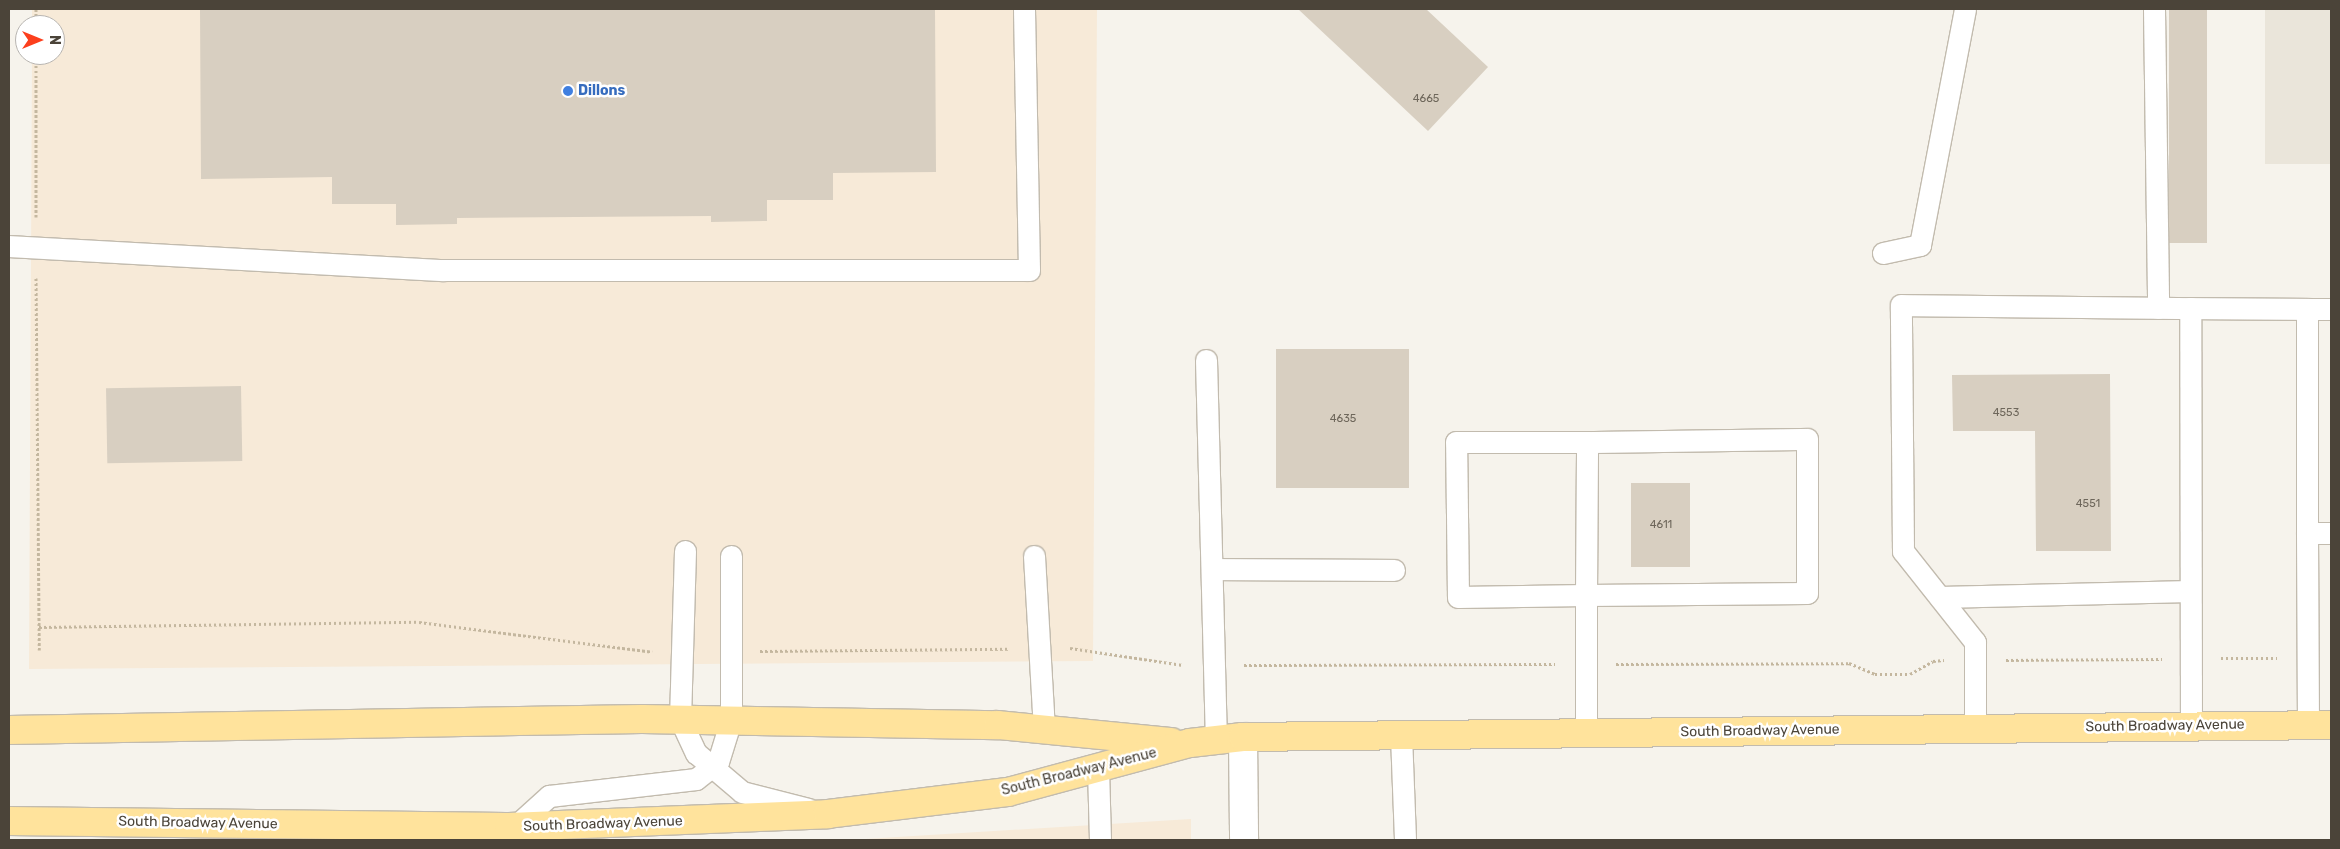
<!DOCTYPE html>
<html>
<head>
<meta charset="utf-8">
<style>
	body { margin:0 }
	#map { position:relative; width:2340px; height:849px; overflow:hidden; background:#f6f3ec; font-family:Rubik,sans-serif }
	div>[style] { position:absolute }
	.residential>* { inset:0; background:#eae5da; transform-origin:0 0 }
	.commercial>* { inset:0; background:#f7ead8 }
	.building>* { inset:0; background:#d8cfc1; transform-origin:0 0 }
	.path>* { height:3px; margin-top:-1.5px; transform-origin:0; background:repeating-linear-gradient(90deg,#c4b79f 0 2.5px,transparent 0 5px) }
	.roads { filter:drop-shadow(1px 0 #c2bbae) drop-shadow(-1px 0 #c2bbae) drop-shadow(0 1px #c2bbae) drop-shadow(0 -1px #c2bbae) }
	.lane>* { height:21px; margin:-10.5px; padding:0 10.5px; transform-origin:10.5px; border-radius:10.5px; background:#fff }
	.street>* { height:28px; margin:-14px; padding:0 14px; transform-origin:14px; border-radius:14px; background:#fff }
	.primary>* { height:28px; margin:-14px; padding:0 14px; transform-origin:14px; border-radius:14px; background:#ffe39c }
	.dots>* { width:14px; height:14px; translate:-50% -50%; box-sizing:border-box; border:2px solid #fff; border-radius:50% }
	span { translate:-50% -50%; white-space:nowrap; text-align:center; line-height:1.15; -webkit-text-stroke:5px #fff; paint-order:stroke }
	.number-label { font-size:11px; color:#6e675b }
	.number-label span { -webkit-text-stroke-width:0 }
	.shop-label { font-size:14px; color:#366cbe; font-weight:700 }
	.left { translate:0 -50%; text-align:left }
	.street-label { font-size:14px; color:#4b4439 }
	.frame { position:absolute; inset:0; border:10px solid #4b4439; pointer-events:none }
	.north { position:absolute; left:15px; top:15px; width:50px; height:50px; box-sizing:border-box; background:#fff; border:1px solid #b7b4b0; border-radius:50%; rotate:90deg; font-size:14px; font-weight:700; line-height:20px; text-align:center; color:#4b4439 }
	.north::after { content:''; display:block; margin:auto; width:18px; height:22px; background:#fc3f1d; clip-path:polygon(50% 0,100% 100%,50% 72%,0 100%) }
</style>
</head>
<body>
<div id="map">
	<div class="residential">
		<div style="left:2265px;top:9px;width:66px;height:155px"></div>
	</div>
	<div class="commercial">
		<div style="clip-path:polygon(32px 9px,1097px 9px,1093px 661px,29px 669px,32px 55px,55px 55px,55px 25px,32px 25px)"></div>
		<div style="clip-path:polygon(1191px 819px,1191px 840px,849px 840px)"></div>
	</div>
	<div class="building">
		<div style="clip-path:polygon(200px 9px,935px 9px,936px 172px,833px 173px,833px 200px,767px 200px,767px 221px,711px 222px,711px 216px,457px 218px,457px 224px,396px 225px,396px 204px,332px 204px,332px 177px,201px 179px)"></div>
		<div style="clip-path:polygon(1298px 9px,1426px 9px,1488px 67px,1428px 131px)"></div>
		<div style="left:2169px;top:9px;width:38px;height:234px"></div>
		<div style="left:1409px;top:349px;width:139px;height:133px;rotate:90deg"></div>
		<div style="clip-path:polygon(2110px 374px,2111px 551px,2036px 551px,2035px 431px,1953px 431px,1952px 375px)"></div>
		<div style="left:241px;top:386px;width:75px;height:135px;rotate:89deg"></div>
		<div style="left:1631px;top:483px;width:59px;height:84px"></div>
	</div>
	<div class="path">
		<div style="left:36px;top:9px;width:16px;rotate:90deg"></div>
		<div style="left:36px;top:55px;width:162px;rotate:90deg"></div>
		<div style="left:36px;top:278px;width:372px;rotate:89.5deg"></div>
		<div style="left:39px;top:627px;width:380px;rotate:-0.8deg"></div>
		<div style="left:419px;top:622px;width:235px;rotate:7.3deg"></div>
		<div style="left:1070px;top:648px;width:114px;rotate:8.6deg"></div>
		<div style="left:760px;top:651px;width:249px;rotate:-0.5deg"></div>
		<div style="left:2221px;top:658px;width:56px"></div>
		<div style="left:2006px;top:660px;width:156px;rotate:-0.4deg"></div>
		<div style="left:1616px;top:664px;width:233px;rotate:-0.2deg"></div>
		<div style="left:1849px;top:663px;width:28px;rotate:23deg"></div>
		<div style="left:1875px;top:674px;width:35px"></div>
		<div style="left:1910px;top:674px;width:26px;rotate:-29deg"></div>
		<div style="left:1933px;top:661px;width:11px;rotate:-5deg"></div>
		<div style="left:1244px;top:665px;width:311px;rotate:-0.2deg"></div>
	</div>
	<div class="roads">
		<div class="lane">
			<div style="left:2154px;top:9px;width:299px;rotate:89.2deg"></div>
			<div style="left:9px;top:246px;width:434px;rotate:3.2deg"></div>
			<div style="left:442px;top:270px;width:587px"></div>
			<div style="left:1029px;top:270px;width:261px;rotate:-91.1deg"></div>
			<div style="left:1883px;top:253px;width:38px;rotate:-12deg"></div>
			<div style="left:1920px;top:245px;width:240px;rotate:-79.2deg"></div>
			<div style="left:1206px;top:360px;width:380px;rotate:88.5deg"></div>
			<div style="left:2307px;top:533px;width:224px;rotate:-90deg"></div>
			<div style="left:2307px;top:309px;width:24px"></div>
			<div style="left:685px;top:551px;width:168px;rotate:91.7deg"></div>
			<div style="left:680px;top:719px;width:38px;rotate:65deg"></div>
			<div style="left:696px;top:753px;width:60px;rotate:40.3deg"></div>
			<div style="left:742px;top:792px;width:68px;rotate:14.4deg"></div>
			<div style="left:1034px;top:556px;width:173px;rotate:86.7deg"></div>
			<div style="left:1212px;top:569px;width:182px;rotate:0.3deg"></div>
			<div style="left:1940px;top:597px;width:250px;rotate:-1.4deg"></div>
			<div style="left:2308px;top:725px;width:192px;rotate:-90.3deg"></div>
			<div style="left:2307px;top:533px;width:24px"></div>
			<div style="left:2191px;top:726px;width:418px;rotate:-90.1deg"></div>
			<div style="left:2190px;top:308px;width:117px;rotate:0.5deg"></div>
			<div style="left:1975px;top:728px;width:86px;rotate:-90deg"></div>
			<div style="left:1975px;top:642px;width:116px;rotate:-128.4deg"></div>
			<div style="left:1903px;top:551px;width:246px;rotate:-90.5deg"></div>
			<div style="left:1901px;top:305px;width:289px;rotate:0.6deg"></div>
			<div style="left:1586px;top:733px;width:138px;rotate:-90deg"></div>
			<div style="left:1586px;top:595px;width:153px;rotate:-89.6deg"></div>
			<div style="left:1587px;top:442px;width:220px;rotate:-0.8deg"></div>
			<div style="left:1807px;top:439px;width:154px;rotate:90deg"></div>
			<div style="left:1807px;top:593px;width:221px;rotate:179.5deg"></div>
			<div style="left:1586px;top:595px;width:128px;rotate:179.1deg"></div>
			<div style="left:1458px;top:597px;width:155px;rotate:-90.7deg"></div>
			<div style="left:1456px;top:442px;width:131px"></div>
			<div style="left:1401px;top:735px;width:105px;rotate:87.8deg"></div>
			<div style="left:1098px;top:768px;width:72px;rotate:88.4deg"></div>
			<div style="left:509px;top:832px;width:54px;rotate:-42deg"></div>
			<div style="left:549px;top:796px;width:148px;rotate:-6.6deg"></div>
			<div style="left:696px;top:779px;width:28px;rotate:-38deg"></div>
			<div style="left:718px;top:762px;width:44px;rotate:-72.8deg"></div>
			<div style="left:731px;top:720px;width:164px;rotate:-90deg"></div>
		</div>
		<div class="street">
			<div style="left:1243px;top:737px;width:103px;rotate:89.4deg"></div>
		</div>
		<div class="primary">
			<div style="left:9px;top:730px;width:633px;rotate:-1deg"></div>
			<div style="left:642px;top:719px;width:356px;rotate:1deg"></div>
			<div style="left:998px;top:725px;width:174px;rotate:5.6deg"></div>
			<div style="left:9px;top:821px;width:500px;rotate:0.69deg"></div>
			<div style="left:509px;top:827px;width:319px;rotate:-2.3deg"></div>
			<div style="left:828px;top:814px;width:181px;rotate:-7deg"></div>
			<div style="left:1008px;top:792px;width:188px;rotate:-15.1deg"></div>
			<div style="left:1190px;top:743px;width:53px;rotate:-6.5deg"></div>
			<div style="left:1243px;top:737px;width:1088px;rotate:-0.63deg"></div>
		</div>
	</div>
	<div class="dots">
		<div style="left:568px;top:91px;background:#3f7fe0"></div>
	</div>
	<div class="number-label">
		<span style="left:1426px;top:99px">4665</span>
		<span style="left:2006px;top:413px">4553</span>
		<span style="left:1343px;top:419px">4635</span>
		<span style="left:2088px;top:504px">4551</span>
		<span style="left:1661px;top:525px">4611</span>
	</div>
	<div class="shop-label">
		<span class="left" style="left:578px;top:91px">Dillons</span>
	</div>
	<div class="street-label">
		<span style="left:2165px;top:726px;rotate:-1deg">South Broadway Avenue</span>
		<span style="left:1760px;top:731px;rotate:-1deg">South Broadway Avenue</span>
		<span style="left:1079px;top:772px;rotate:-14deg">South Broadway Avenue</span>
		<span style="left:198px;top:823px;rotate:1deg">South Broadway Avenue</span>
		<span style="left:603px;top:824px;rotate:-2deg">South Broadway Avenue</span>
	</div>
	<div class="frame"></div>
	<div class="north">N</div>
</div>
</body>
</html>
